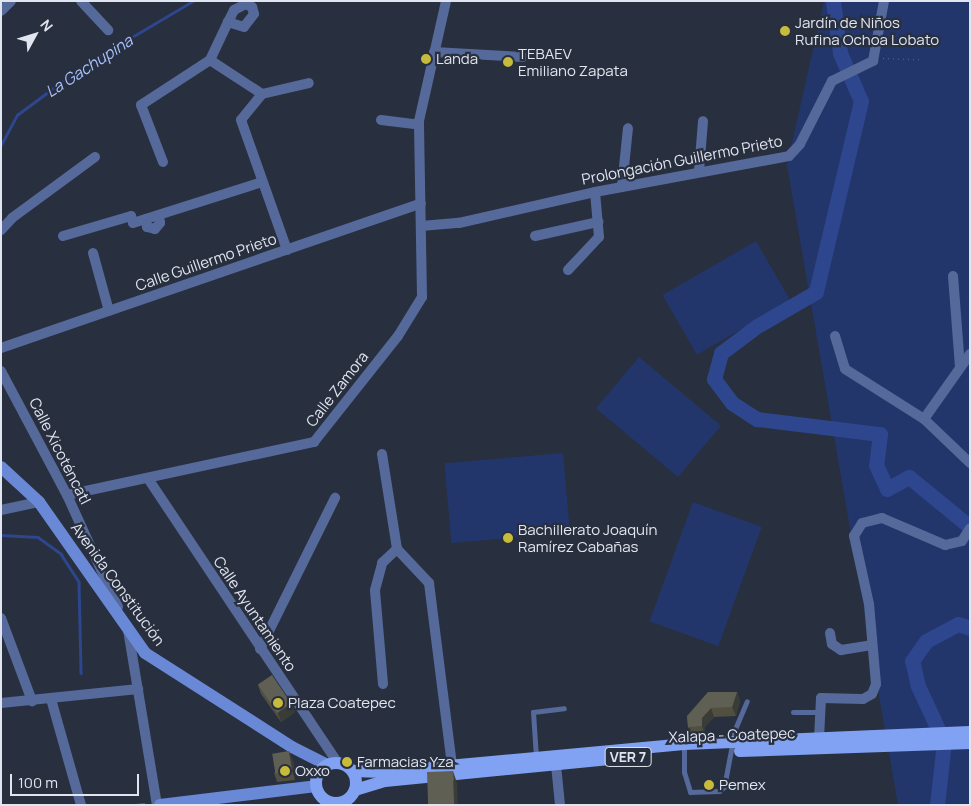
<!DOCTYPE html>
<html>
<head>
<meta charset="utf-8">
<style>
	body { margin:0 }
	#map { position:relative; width:971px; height:806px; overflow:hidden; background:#282f3e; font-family:Manrope,sans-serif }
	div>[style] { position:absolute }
	.green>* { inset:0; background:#23366c; transform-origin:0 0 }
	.stream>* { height:2.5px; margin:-1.25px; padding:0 1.25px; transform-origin:1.25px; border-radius:1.25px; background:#2d468d }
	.river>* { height:15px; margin:-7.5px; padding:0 7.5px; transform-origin:7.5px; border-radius:7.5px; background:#2d468d }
	.path>* { height:1px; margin-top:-0.5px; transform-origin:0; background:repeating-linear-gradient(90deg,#616775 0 1px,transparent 0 5px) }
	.lane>* { height:5px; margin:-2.5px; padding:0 2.5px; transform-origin:2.5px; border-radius:2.5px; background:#55699a }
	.street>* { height:10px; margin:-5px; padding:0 5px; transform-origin:5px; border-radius:5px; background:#55699a }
	.secondary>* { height:12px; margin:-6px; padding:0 6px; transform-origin:6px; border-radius:6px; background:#6988d6 }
	.primary>* { height:12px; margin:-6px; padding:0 6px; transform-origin:6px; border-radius:6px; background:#81a2f2 }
	.primary>.ring { margin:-6px; padding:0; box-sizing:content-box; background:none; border:12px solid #81a2f2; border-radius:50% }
	.wall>* { inset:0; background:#504f40 }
	.shaded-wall>* { inset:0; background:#393c37 }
	.building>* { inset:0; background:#605f53; transform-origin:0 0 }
	.dots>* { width:14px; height:14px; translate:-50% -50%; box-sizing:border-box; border:2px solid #282f3e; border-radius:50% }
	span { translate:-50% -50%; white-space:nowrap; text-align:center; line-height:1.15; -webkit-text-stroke:4.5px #282f3e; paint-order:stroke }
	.shield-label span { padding:1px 4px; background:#282f3e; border:1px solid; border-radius:4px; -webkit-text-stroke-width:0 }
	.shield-label { font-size:14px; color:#e1e5ef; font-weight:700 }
	.poi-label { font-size:15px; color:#e1e5ef }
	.left { translate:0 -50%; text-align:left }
	.street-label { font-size:15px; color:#e1e5ef }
	.water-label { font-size:16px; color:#a7c1fe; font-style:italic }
	.frame { position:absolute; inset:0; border:2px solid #e1e5ef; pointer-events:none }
	.north { position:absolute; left:10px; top:10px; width:50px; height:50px; -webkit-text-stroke:4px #282f3e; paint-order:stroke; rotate:51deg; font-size:14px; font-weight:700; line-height:20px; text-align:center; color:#e1e5ef }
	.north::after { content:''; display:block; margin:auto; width:18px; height:22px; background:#e1e5ef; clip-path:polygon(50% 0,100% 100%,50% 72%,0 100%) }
	.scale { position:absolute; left:10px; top:774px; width:129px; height:22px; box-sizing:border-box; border:2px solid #e1e5ef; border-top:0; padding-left:6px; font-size:15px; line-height:18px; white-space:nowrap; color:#e1e5ef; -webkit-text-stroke:4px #282f3e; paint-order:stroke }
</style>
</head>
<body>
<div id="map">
	<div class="green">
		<div style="clip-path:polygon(824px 1px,970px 1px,970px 805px,898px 805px,787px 165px)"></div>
		<div style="left:756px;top:241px;width:69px;height:108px;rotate:60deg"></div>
		<div style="left:639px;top:357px;width:107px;height:67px;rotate:40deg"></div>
		<div style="left:563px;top:453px;width:80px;height:119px;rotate:85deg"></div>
		<div style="left:693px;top:502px;width:73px;height:127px;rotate:20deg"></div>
	</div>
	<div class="stream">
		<div style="left:1px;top:145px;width:34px;rotate:-62deg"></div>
		<div style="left:17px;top:115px;width:82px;rotate:-36.6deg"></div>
		<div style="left:83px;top:66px;width:128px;rotate:-30.6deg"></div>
		<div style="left:1px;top:535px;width:37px;rotate:3deg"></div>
		<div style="left:38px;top:537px;width:29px;rotate:36deg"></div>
		<div style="left:61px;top:554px;width:33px;rotate:57deg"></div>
		<div style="left:79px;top:582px;width:91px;rotate:88.7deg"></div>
	</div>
	<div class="river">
		<div style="left:833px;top:1px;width:52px;rotate:82.3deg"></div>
		<div style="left:840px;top:53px;width:52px;rotate:66.4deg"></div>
		<div style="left:861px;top:101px;width:196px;rotate:103.3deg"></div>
		<div style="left:816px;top:292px;width:68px;rotate:150deg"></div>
		<div style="left:757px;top:326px;width:45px;rotate:143.1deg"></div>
		<div style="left:721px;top:353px;width:27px;rotate:105deg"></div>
		<div style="left:714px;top:379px;width:30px;rotate:53deg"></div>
		<div style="left:732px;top:403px;width:30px;rotate:33deg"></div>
		<div style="left:757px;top:419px;width:124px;rotate:7deg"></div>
		<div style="left:880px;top:434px;width:31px;rotate:97deg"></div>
		<div style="left:876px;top:465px;width:26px;rotate:65deg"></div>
		<div style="left:887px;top:489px;width:25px;rotate:-29deg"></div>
		<div style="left:909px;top:477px;width:79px;rotate:39.3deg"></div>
		<div style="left:937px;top:805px;width:63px;rotate:-83.7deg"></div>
		<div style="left:944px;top:742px;width:62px;rotate:-114.9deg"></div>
		<div style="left:918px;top:686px;width:26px;rotate:-103deg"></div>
		<div style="left:912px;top:661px;width:24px;rotate:-55deg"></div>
		<div style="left:926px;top:641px;width:36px;rotate:-28deg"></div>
		<div style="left:958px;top:624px;width:13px;rotate:18deg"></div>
	</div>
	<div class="path">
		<div style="left:883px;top:58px;width:36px;rotate:2deg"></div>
	</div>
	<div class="lane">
		<div style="left:793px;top:712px;width:27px"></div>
		<div style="left:684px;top:745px;width:27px;rotate:90deg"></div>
		<div style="left:684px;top:772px;width:21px;rotate:73deg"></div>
		<div style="left:690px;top:792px;width:29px;rotate:-2deg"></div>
		<div style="left:719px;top:791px;width:6px;rotate:-39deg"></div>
		<div style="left:724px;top:787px;width:59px;rotate:-79.3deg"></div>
		<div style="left:735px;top:729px;width:30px;rotate:-67deg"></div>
		<div style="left:536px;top:757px;width:45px;rotate:-93.8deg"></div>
		<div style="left:533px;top:712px;width:31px;rotate:-7deg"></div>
	</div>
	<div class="street">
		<div style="left:81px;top:1px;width:40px;rotate:47deg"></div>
		<div style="left:1px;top:11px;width:14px;rotate:-45deg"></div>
		<div style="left:434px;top:52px;width:89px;rotate:3.2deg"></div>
		<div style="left:210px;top:60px;width:42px;rotate:-64.7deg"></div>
		<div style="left:228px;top:22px;width:13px;rotate:-63deg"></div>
		<div style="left:234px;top:10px;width:13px;rotate:-27deg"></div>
		<div style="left:246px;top:4px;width:7px;rotate:27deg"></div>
		<div style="left:252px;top:7px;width:7px;rotate:74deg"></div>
		<div style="left:254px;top:14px;width:16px;rotate:128deg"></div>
		<div style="left:244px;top:27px;width:17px;rotate:-163deg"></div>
		<div style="left:210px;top:60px;width:62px;rotate:33.2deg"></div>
		<div style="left:262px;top:94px;width:33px;rotate:129deg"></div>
		<div style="left:241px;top:120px;width:138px;rotate:70.5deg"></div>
		<div style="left:262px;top:94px;width:48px;rotate:-13.2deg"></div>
		<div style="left:381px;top:120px;width:38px;rotate:7deg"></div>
		<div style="left:163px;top:162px;width:61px;rotate:-111.1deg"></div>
		<div style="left:141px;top:105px;width:82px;rotate:-33.1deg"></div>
		<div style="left:699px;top:171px;width:50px;rotate:-85.4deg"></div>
		<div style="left:622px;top:186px;width:58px;rotate:-84.1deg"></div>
		<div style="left:146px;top:219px;width:8px;rotate:83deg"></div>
		<div style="left:147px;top:227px;width:8px;rotate:14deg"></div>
		<div style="left:155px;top:229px;width:8px;rotate:-50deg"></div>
		<div style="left:160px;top:223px;width:7px;rotate:-98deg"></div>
		<div style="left:421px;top:226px;width:38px;rotate:-5deg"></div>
		<div style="left:459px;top:223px;width:139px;rotate:-12.8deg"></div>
		<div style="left:595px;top:192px;width:197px;rotate:-10.5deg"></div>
		<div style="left:789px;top:156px;width:16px;rotate:-47deg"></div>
		<div style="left:800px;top:144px;width:71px;rotate:-63.1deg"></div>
		<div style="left:832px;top:81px;width:46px;rotate:-26deg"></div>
		<div style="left:873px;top:61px;width:61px;rotate:-79.6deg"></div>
		<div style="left:1px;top:230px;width:16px;rotate:-47deg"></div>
		<div style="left:12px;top:218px;width:103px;rotate:-36.3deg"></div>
		<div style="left:63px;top:236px;width:71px;rotate:-16.4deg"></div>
		<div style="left:131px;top:216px;width:7px;rotate:74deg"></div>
		<div style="left:133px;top:223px;width:135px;rotate:-17.6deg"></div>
		<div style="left:535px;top:236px;width:65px;rotate:-12.5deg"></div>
		<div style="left:93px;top:253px;width:60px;rotate:74.6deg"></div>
		<div style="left:568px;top:270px;width:45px;rotate:-46.8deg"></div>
		<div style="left:599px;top:237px;width:45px;rotate:-95.1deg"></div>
		<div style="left:953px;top:276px;width:91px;rotate:85.6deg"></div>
		<div style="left:835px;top:336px;width:34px;rotate:73deg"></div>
		<div style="left:845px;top:369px;width:93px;rotate:32.3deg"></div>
		<div style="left:924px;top:419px;width:64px;rotate:43.7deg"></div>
		<div style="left:1px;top:348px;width:444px;rotate:-19deg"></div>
		<div style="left:1px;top:371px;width:140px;rotate:62deg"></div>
		<div style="left:67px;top:495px;width:123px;rotate:65.5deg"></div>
		<div style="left:924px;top:419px;width:80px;rotate:-54.7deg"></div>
		<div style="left:382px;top:454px;width:96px;rotate:81deg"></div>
		<div style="left:397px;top:549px;width:47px;rotate:46.7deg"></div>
		<div style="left:429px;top:583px;width:184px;rotate:82.8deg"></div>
		<div style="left:149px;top:480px;width:340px;rotate:56.3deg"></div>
		<div style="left:67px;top:495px;width:253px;rotate:-12.1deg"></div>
		<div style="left:314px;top:442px;width:135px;rotate:-51.6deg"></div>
		<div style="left:398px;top:336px;width:46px;rotate:-58.4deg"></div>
		<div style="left:422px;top:297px;width:176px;rotate:-91deg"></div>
		<div style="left:419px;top:121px;width:123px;rotate:-77.3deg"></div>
		<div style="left:1px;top:510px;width:39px;rotate:-12deg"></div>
		<div style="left:1px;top:618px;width:89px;rotate:69.5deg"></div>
		<div style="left:128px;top:630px;width:177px;rotate:80.6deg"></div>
		<div style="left:830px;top:633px;width:11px;rotate:80deg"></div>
		<div style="left:832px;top:644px;width:11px;rotate:34deg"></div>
		<div style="left:841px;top:650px;width:31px;rotate:-9deg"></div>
		<div style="left:260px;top:649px;width:169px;rotate:-63.6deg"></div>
		<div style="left:383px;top:684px;width:94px;rotate:-94.9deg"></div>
		<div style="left:375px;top:590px;width:28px;rotate:-75deg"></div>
		<div style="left:382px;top:563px;width:21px;rotate:-43deg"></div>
		<div style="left:51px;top:699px;width:110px;rotate:74.2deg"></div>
		<div style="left:1px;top:703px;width:138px;rotate:-5.8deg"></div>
		<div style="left:819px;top:739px;width:41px;rotate:-87.2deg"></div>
		<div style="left:821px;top:698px;width:42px;rotate:1.4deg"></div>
		<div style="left:863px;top:699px;width:10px;rotate:-29deg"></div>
		<div style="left:872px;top:694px;width:11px;rotate:-68deg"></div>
		<div style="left:876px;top:684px;width:80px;rotate:-95deg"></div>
		<div style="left:869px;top:604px;width:70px;rotate:-102.4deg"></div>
		<div style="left:854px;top:536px;width:15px;rotate:-58deg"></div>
		<div style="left:862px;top:523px;width:21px;rotate:-14deg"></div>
		<div style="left:882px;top:518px;width:69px;rotate:23.2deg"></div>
		<div style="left:945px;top:545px;width:17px;rotate:-13deg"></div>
		<div style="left:962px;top:541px;width:15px;rotate:-58deg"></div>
		<div style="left:556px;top:765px;width:40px;rotate:84.3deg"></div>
	</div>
	<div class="secondary">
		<div style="left:1px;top:467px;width:52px;rotate:42.6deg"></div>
		<div style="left:39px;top:502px;width:184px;rotate:54.9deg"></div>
		<div style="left:145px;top:653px;width:174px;rotate:32.6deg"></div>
		<div style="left:292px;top:747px;width:39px;rotate:27deg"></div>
		<div style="left:160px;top:805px;width:157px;rotate:-6.9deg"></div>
	</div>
	<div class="primary">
		<div style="left:740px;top:751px;width:230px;rotate:-2deg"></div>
		<div class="ring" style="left:316px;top:763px;width:28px;height:28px"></div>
		<div style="left:353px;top:771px;width:30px;rotate:2deg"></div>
		<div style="left:383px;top:772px;width:302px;rotate:-5.3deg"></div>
		<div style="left:684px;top:744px;width:286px;rotate:-2.4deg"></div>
		<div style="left:355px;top:790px;width:31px;rotate:-17deg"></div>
		<div style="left:385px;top:781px;width:236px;rotate:-5.6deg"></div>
	</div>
	<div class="wall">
		<div style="clip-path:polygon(258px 685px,295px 712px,281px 722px,261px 694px)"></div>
		<div style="clip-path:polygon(737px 692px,740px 701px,736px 716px,714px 717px,705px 727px,705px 735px,691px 736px,688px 727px,687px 716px)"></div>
		<div style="clip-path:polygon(293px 760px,295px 780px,277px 782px,274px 773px)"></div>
	</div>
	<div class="shaded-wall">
		<div style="clip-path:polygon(737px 692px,740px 701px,736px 716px,732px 707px)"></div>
		<div style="clip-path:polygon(291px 703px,295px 712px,281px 722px,278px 713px)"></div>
		<div style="clip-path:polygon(711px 708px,714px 717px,705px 727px,705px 735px,702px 726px,702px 718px)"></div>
		<div style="clip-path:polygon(289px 751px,293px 760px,295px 780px,292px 771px)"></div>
		<div style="clip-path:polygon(453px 771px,457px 783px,458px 805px,454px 805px)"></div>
	</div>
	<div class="building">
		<div style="left:272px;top:675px;width:34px;height:17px;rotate:56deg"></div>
		<div style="clip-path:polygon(708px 692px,737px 692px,732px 707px,711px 708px,702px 718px,702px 726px,688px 727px,687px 716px)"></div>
		<div style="left:289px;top:751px;width:20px;height:17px;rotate:81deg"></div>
		<div style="left:453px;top:771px;width:34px;height:26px;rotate:88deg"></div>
		<div style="clip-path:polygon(145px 803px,145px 805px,126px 805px)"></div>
	</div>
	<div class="dots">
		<div style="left:785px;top:31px;background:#c7bb3c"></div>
		<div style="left:426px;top:59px;background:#c7bb3c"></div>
		<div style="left:508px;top:62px;background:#c7bb3c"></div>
		<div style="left:508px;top:538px;background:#c7bb3c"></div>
		<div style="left:278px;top:703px;background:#c7bb3c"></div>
		<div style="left:347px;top:762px;background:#c7bb3c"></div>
		<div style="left:285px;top:771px;background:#c7bb3c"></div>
		<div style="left:709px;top:785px;background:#c7bb3c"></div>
	</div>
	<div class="shield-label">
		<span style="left:628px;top:757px">VER 7</span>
	</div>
	<div class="poi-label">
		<span class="left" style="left:795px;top:31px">Jardín de Niños<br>Rufina Ochoa Lobato</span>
		<span class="left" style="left:518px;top:62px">TEBAEV<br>Emiliano Zapata</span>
		<span class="left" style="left:436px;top:59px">Landa</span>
		<span class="left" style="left:518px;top:538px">Bachillerato Joaquín<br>Ramírez Cabañas</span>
		<span class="left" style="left:288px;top:703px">Plaza Coatepec</span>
		<span class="left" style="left:357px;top:762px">Farmacias Yza</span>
		<span class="left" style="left:295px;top:771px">Oxxo</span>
		<span class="left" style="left:719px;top:785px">Pemex</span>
	</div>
	<div class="street-label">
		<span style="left:682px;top:160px;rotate:-11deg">Prolongación Guillermo Prieto</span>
		<span style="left:206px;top:262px;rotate:-19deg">Calle Guillermo Prieto</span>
		<span style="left:337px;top:389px;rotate:-52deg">Calle Zamora</span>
		<span style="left:60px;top:451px;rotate:63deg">Calle Xicoténcatl</span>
		<span style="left:118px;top:584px;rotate:54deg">Avenida Constitución</span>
		<span style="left:255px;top:614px;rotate:56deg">Calle Ayuntamiento</span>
		<span style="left:732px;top:735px;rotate:-2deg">Xalapa - Coatepec</span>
	</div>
	<div class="water-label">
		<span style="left:89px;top:66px;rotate:-33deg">La Gachupina</span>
	</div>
	<div class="frame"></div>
	<div class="north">N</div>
	<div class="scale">100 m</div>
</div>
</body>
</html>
